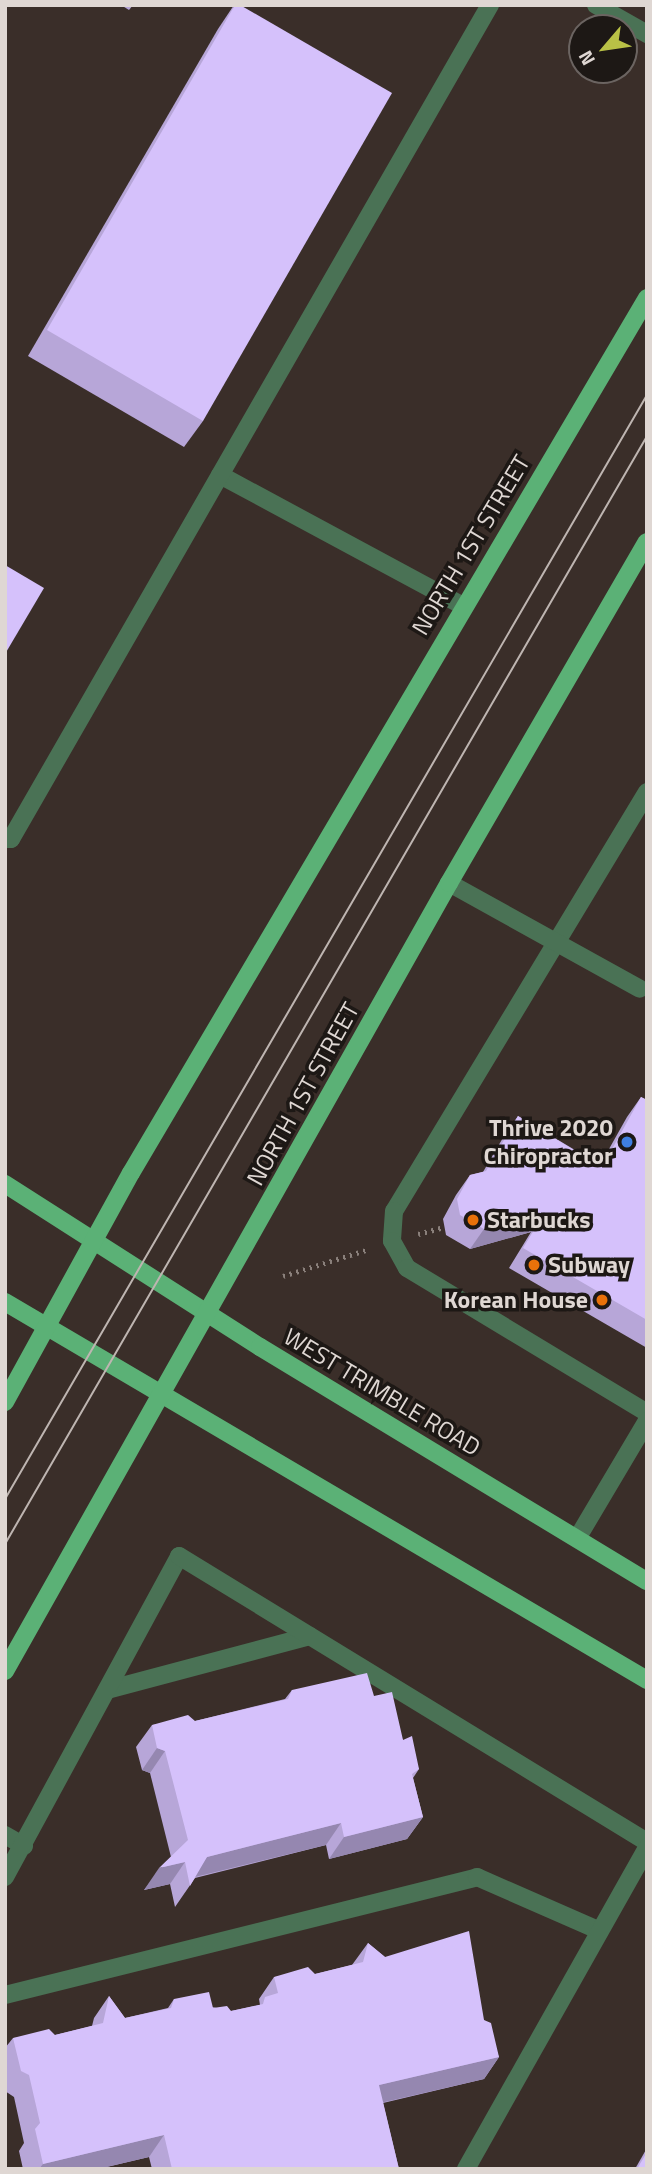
<!DOCTYPE html>
<html>
<head>
<meta charset="utf-8">
<style>
	body { margin:0 }
	#map { position:relative; width:652px; height:2174px; overflow:hidden; background:#3a2e29; font-family:"Titillium Web",sans-serif }
	div>[style] { position:absolute }
	.path>* { height:4.5px; margin-top:-2.25px; transform-origin:0; background:repeating-linear-gradient(90deg,#8a807b 0 2px,transparent 0 7px) }
	.minor>* { height:18px; margin:-9px; padding:0 9px; transform-origin:9px; border-radius:9px; background:#4a7255 }
	.major>* { height:18px; margin:-9px; padding:0 9px; transform-origin:9px; border-radius:9px; background:#5bb176 }
	.tram>* { height:2px; margin:-1px; padding:0 1px; transform-origin:1px; border-radius:1px; background:#beb5b1 }
	.wall>* { inset:0; background:#b7a6d8 }
	.shaded-wall>* { inset:0; background:#9587b0 }
	.building>* { inset:0; background:#d5c1fb }
	.dots>* { width:19px; height:19px; translate:-50% -50%; box-sizing:border-box; border:4px solid #1d1815; border-radius:50% }
	span { translate:-50% -50%; white-space:nowrap; text-align:center; line-height:1.15; -webkit-text-stroke:7px #1d1815; paint-order:stroke }
	.street-label { font-size:24px; color:#dfd7d3 }
	.poi-label { font-size:24px; color:#dfd7d3; font-weight:700 }
	.right { translate:-100% -50%; text-align:right }
	.left { translate:0 -50%; text-align:left }
	.frame { position:absolute; inset:0; border:7px solid #dfd7d3; pointer-events:none }
	.north { position:absolute; left:568px; top:14px; width:70px; height:70px; box-sizing:border-box; background:#1d1815; border:2px solid #6b6461; border-radius:50%; rotate:241deg; font-size:19px; font-weight:700; line-height:28px; text-align:center; color:#dfd7d3 }
	.north::after { content:''; display:block; margin:auto; width:24px; height:32px; background:#b9c146; clip-path:polygon(50% 0,100% 100%,50% 72%,0 100%) }
</style>
</head>
<body>
<div id="map">
	<div class="path">
		<div style="left:418px;top:1234px;width:27px;rotate:-15deg"></div>
		<div style="left:283px;top:1276px;width:90px;rotate:-17.4deg"></div>
	</div>
	<div class="minor">
		<div style="left:596px;top:5px;width:59px;rotate:29.6deg"></div>
		<div style="left:220px;top:475px;width:276px;rotate:28.3deg"></div>
		<div style="left:647px;top:792px;width:489px;rotate:121.1deg"></div>
		<div style="left:394px;top:1211px;width:30px;rotate:94deg"></div>
		<div style="left:392px;top:1241px;width:31px;rotate:61deg"></div>
		<div style="left:407px;top:1268px;width:280px;rotate:31.1deg"></div>
		<div style="left:5px;top:839px;width:6px"></div>
		<div style="left:11px;top:839px;width:962px;rotate:-60.13deg"></div>
		<div style="left:449px;top:883px;width:218px;rotate:29deg"></div>
		<div style="left:578px;top:1537px;width:135px;rotate:-59.3deg"></div>
		<div style="left:107px;top:1690px;width:210px;rotate:-14.9deg"></div>
		<div style="left:5px;top:1835px;width:22px;rotate:30deg"></div>
		<div style="left:5px;top:1877px;width:365px;rotate:-61.5deg"></div>
		<div style="left:179px;top:1556px;width:548px;rotate:31.43deg"></div>
		<div style="left:5px;top:1995px;width:487px;rotate:-14deg"></div>
		<div style="left:477px;top:1877px;width:134px;rotate:23.7deg"></div>
		<div style="left:466px;top:2169px;width:369px;rotate:-60.6deg"></div>
	</div>
	<div class="major">
		<div style="left:5px;top:1184px;width:303px;rotate:32.6deg"></div>
		<div style="left:260px;top:1347px;width:452px;rotate:31.2deg"></div>
		<div style="left:5px;top:1302px;width:745px;rotate:30.49deg"></div>
		<div style="left:5px;top:1402px;width:261px;rotate:-61.2deg"></div>
		<div style="left:131px;top:1173px;width:1016px;rotate:-59.47deg"></div>
		<div style="left:5px;top:1671px;width:904px;rotate:-60.6deg"></div>
		<div style="left:449px;top:883px;width:394px;rotate:-59.9deg"></div>
	</div>
	<div class="tram">
		<div style="left:5px;top:1499px;width:1277px;rotate:-59.82deg"></div>
		<div style="left:5px;top:1544px;width:1281px;rotate:-59.91deg"></div>
	</div>
	<div class="wall">
		<div style="clip-path:polygon(121px 5px,133px 5px,129px 10px)"></div>
		<div style="clip-path:polygon(234px 5px,203px 421px,184px 447px,28px 356px,218px 29px)"></div>
		<div style="clip-path:polygon(641px 1097px,647px 1100px,647px 1348px,509px 1268px,531px 1232px,470px 1249px,446px 1235px,443px 1219px,456px 1195px,470px 1175px,483px 1172px,504px 1136px,518px 1116px,600px 1165px,627px 1117px)"></div>
		<div style="clip-path:polygon(292px 1690px,374px 1696px,403px 1740px,419px 1769px,413px 1778px,423px 1817px,407px 1839px,329px 1859px,326px 1845px,195px 1878px,175px 1907px,170px 1884px,144px 1890px,171px 1857px,150px 1773px,142px 1770px,136px 1747px,152px 1725px,195px 1721px,285px 1699px)"></div>
		<div style="clip-path:polygon(368px 1943px,385px 1957px,484px 2020px,499px 2057px,484px 2079px,383px 2103px,399px 2169px,152px 2169px,149px 2157px,98px 2169px,23px 2169px,19px 2151px,24px 2143px,14px 2097px,5px 2091px,5px 2048px,13px 2038px,55px 2035px,92px 2026px,94px 2018px,109px 1996px,125px 2018px,168px 2008px,174px 1999px,231px 2011px,260px 2005px,259px 1999px,274px 1977px,315px 1974px,352px 1965px)"></div>
		<div style="clip-path:polygon(647px 2148px,647px 2169px,635px 2169px)"></div>
	</div>
	<div class="shaded-wall">
		<div style="clip-path:polygon(545px 1212px,531px 1232px,470px 1249px,484px 1229px)"></div>
		<div style="clip-path:polygon(157px 1748px,165px 1751px,150px 1773px,142px 1770px)"></div>
		<div style="clip-path:polygon(423px 1817px,407px 1839px,329px 1859px,344px 1837px)"></div>
		<div style="clip-path:polygon(341px 1823px,326px 1845px,191px 1878px,207px 1857px)"></div>
		<div style="clip-path:polygon(185px 1862px,170px 1884px,144px 1890px,159px 1868px)"></div>
		<div style="clip-path:polygon(499px 2057px,484px 2079px,363px 2107px,379px 2085px)"></div>
		<div style="clip-path:polygon(164px 2135px,149px 2157px,98px 2169px,39px 2169px,43px 2164px)"></div>
	</div>
	<div class="building">
		<div style="clip-path:polygon(235px 5px,240px 5px,392px 93px,203px 421px,47px 330px)"></div>
		<div style="clip-path:polygon(5px 565px,44px 588px,5px 654px)"></div>
		<div style="clip-path:polygon(641px 1097px,647px 1100px,647px 1320px,523px 1248px,545px 1212px,484px 1229px,460px 1215px,457px 1199px,470px 1175px,486px 1171px,518px 1116px,602px 1167px)"></div>
		<div style="clip-path:polygon(367px 1673px,374px 1696px,392px 1692px,403px 1740px,412px 1736px,419px 1769px,412px 1774px,423px 1817px,344px 1837px,341px 1823px,207px 1857px,190px 1886px,185px 1862px,159px 1868px,188px 1840px,165px 1751px,157px 1748px,152px 1725px,188px 1715px,195px 1721px,288px 1699px,292px 1690px)"></div>
		<div style="clip-path:polygon(469px 1931px,484px 2020px,491px 2023px,499px 2057px,379px 2085px,399px 2169px,172px 2169px,164px 2135px,43px 2164px,35px 2129px,40px 2123px,29px 2075px,21px 2071px,13px 2038px,49px 2029px,55px 2035px,103px 2023px,109px 1996px,125px 2018px,171px 2008px,174px 1999px,209px 1992px,213px 2008px,227px 2006px,231px 2011px,263px 2004px,265px 1997px,278px 1993px,274px 1977px,308px 1967px,315px 1974px,363px 1962px,368px 1943px,385px 1957px)"></div>
		<div style="clip-path:polygon(647px 2152px,647px 2169px,637px 2169px)"></div>
	</div>
	<div class="dots">
		<div style="left:627px;top:1142px;background:#3f7fe0"></div>
		<div style="left:473px;top:1220px;background:#e8710a"></div>
		<div style="left:534px;top:1265px;background:#e8710a"></div>
		<div style="left:602px;top:1300px;background:#e8710a"></div>
	</div>
	<div class="street-label">
		<span style="left:471px;top:545px;rotate:-59deg">NORTH 1ST STREET</span>
		<span style="left:303px;top:1094px;rotate:-61deg">NORTH 1ST STREET</span>
		<span style="left:382px;top:1392px;rotate:31deg">WEST TRIMBLE ROAD</span>
	</div>
	<div class="poi-label">
		<span class="right" style="left:613px;top:1142px">Thrive 2020<br>Chiropractor</span>
		<span class="left" style="left:487px;top:1220px">Starbucks</span>
		<span class="left" style="left:548px;top:1265px">Subway</span>
		<span class="right" style="left:588px;top:1300px">Korean House</span>
	</div>
	<div class="frame"></div>
	<div class="north">N</div>
</div>
</body>
</html>
